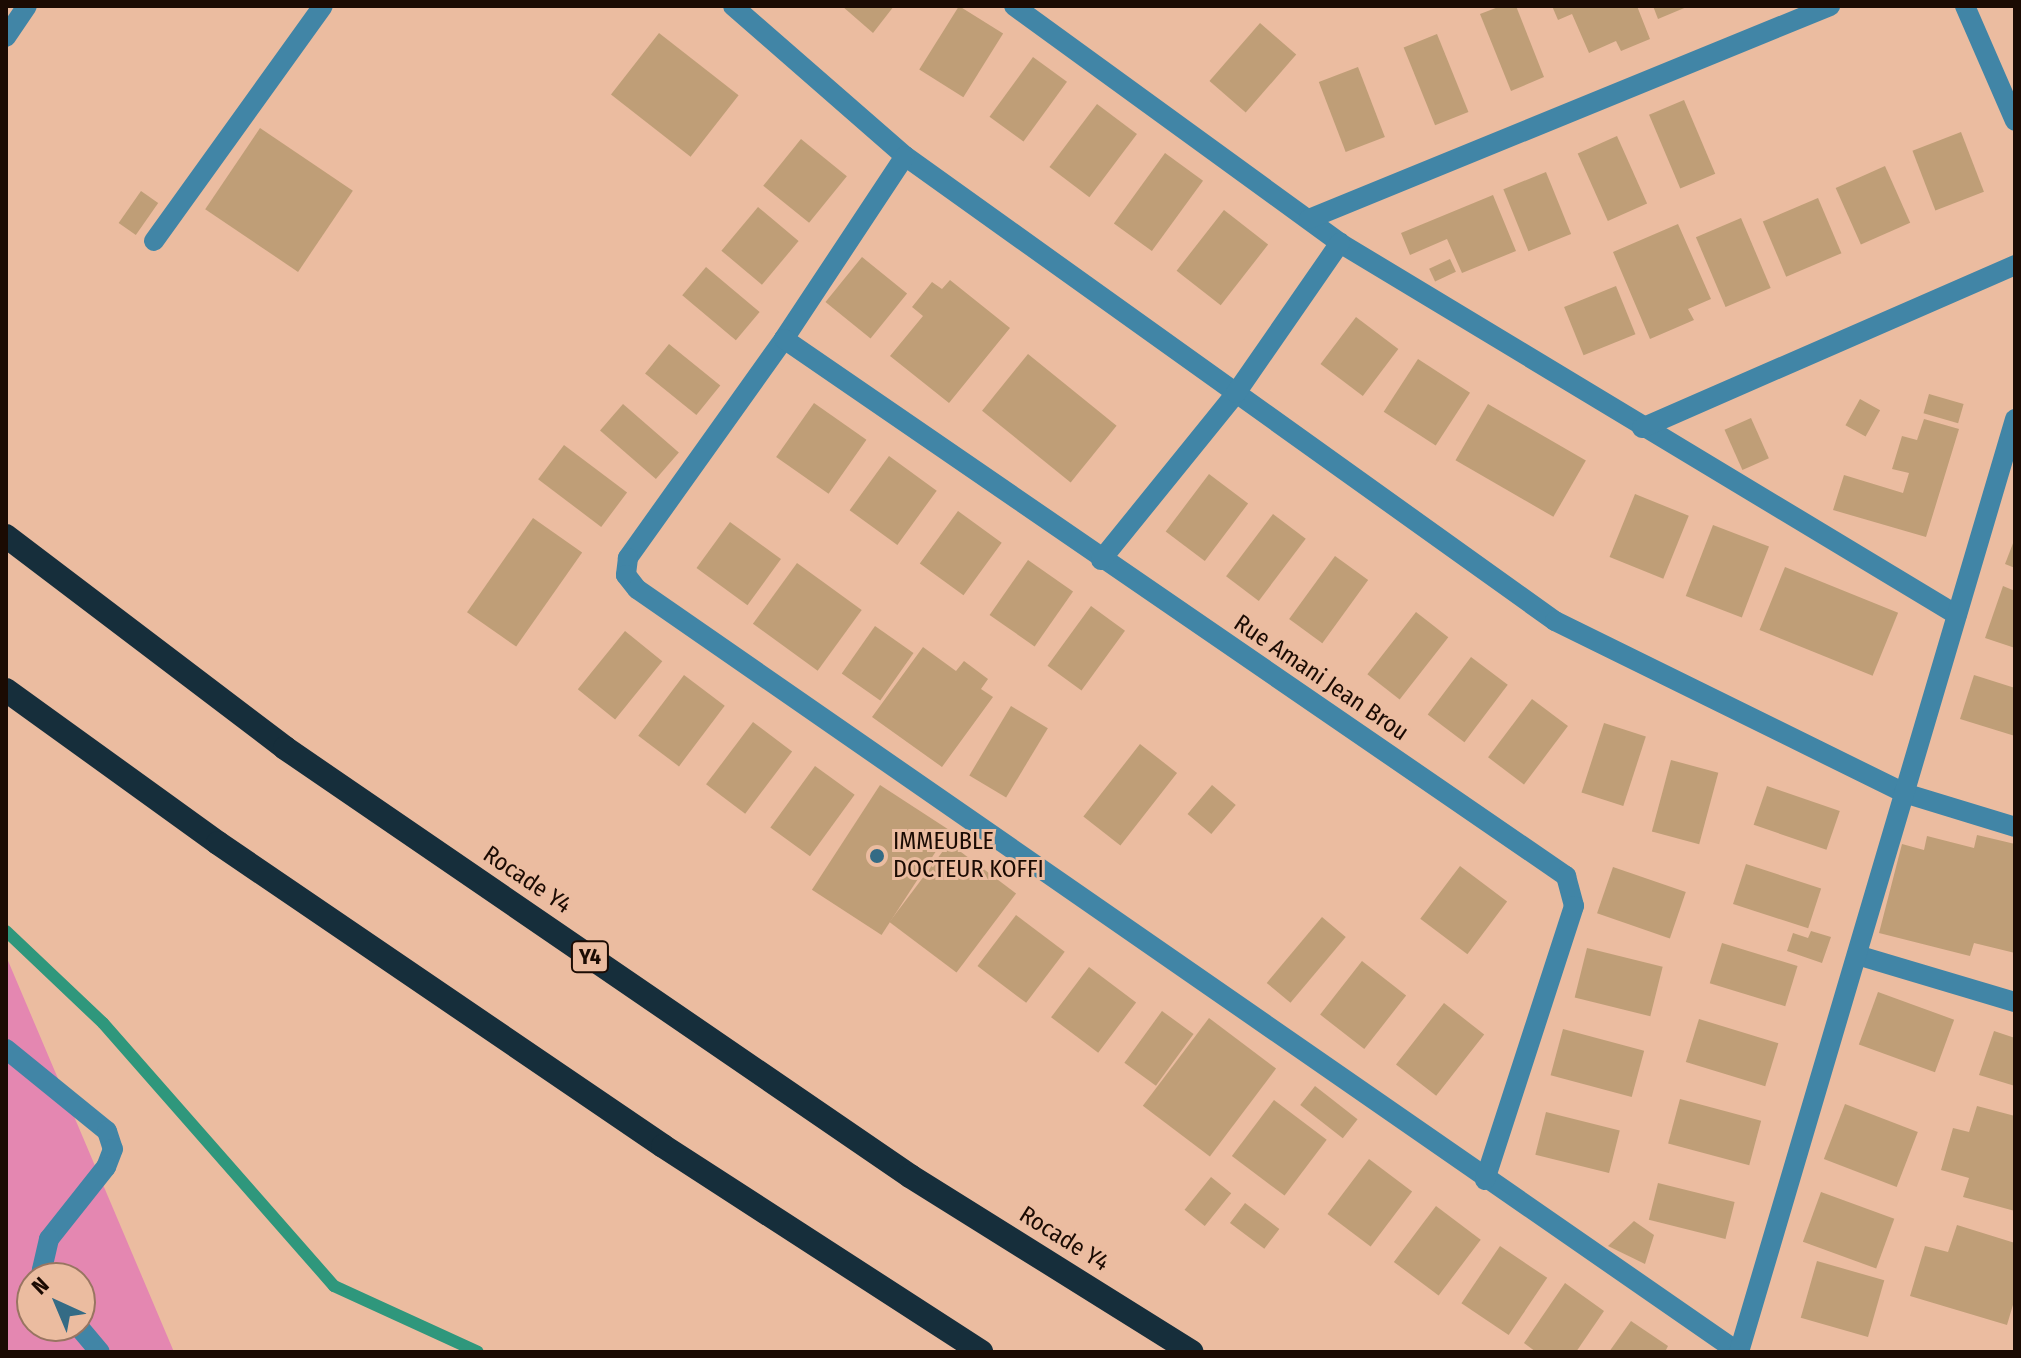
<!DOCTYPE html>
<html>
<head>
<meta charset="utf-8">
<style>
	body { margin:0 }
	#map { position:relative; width:2021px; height:1358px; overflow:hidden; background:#ebbca0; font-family:"Fira Sans Condensed",sans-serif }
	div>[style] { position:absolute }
	.green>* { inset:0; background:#e487b1 }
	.stream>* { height:12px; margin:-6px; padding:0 6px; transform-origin:6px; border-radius:6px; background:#2f977c }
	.building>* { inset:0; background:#bf9e77; transform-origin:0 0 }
	.minor>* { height:20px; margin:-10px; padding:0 10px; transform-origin:10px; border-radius:10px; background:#4185a6 }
	.highway>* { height:24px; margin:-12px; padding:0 12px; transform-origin:12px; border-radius:12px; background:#162e3b }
	.dots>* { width:22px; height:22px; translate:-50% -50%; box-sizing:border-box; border:4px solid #ebbca0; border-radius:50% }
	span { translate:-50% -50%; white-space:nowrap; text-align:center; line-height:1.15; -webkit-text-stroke:6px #ebbca0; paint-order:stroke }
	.shield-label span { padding:2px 6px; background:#ebbca0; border:2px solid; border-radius:6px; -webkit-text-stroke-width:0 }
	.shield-label { font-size:22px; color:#1b0b03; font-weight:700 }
	.street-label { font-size:24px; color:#1b0b03 }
	.poi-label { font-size:24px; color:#1b0b03 }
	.left { translate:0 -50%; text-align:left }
	.frame { position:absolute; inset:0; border:8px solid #1b0b03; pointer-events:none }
	.north { position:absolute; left:16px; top:1262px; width:80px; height:80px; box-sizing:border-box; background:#ebbca0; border:2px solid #987561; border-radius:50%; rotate:316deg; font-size:22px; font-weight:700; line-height:32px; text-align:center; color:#1b0b03 }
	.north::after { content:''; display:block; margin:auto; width:28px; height:36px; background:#346b85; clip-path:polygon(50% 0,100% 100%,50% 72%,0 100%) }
</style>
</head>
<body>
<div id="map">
	<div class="green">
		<div style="clip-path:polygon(evenodd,6px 956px,174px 1352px,6px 1352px,6px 956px,32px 1278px,80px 1278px,80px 1326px,32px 1326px,32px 1278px)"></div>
	</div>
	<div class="stream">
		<div style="left:6px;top:931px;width:134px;rotate:43.5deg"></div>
		<div style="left:103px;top:1023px;width:350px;rotate:48.7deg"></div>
		<div style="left:334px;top:1286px;width:158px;rotate:24.6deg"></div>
	</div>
	<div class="building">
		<div style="clip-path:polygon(842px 6px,894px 6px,873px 33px)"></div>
		<div style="left:959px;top:6px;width:52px;height:75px;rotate:32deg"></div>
		<div style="clip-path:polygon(1501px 6px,1516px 6px,1544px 77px,1511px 91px,1480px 14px)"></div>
		<div style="clip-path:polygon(1552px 6px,1637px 6px,1650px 39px,1621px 51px,1616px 41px,1589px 53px,1572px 14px,1558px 20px)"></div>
		<div style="clip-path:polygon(1653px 6px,1689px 6px,1658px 19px)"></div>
		<div style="left:1260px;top:23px;width:48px;height:77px;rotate:41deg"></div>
		<div style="left:659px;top:33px;width:101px;height:78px;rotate:38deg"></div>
		<div style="left:1437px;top:34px;width:84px;height:36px;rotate:68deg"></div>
		<div style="left:1033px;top:57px;width:42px;height:74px;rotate:36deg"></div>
		<div style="left:1358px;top:67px;width:75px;height:42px;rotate:69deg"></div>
		<div style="left:1684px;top:100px;width:80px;height:38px;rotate:67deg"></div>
		<div style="left:1097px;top:104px;width:50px;height:79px;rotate:37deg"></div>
		<div style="left:260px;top:128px;width:112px;height:98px;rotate:34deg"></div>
		<div style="left:1961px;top:132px;width:64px;height:52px;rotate:69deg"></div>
		<div style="left:1617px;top:136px;width:74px;height:43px;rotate:66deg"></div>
		<div style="left:801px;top:139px;width:59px;height:60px;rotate:39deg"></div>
		<div style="left:1165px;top:153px;width:47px;height:87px;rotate:36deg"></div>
		<div style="left:1885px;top:166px;width:62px;height:54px;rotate:66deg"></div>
		<div style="left:1546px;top:172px;width:67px;height:46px;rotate:68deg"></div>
		<div style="left:141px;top:191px;width:21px;height:39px;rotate:35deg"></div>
		<div style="clip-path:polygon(1493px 195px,1516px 251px,1462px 273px,1447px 239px,1410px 255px,1401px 233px)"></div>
		<div style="left:1818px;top:198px;width:60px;height:60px;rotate:67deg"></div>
		<div style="left:758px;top:207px;width:53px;height:57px;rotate:40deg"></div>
		<div style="left:1224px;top:210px;width:56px;height:77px;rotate:38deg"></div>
		<div style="left:1741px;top:218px;width:76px;height:49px;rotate:67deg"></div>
		<div style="clip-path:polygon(1678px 224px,1711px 299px,1688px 309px,1694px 320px,1650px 339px,1613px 252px)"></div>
		<div style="left:862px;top:257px;width:58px;height:58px;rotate:39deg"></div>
		<div style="left:1450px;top:259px;width:14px;height:23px;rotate:65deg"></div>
		<div style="left:706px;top:267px;width:70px;height:37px;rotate:40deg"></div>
		<div style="clip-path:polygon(950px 280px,1010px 328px,949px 403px,890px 356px,923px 316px,912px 307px,932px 282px,942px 289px)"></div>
		<div style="left:1616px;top:286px;width:52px;height:56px;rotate:68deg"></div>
		<div style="left:1356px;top:317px;width:53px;height:59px;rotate:37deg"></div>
		<div style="left:669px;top:344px;width:66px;height:38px;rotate:39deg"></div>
		<div style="left:1028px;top:354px;width:114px;height:73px;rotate:39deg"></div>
		<div style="left:1418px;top:359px;width:62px;height:63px;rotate:33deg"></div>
		<div style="left:1929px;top:394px;width:36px;height:20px;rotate:16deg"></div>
		<div style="left:1860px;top:399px;width:23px;height:30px;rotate:29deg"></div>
		<div style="left:814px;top:403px;width:64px;height:66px;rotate:35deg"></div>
		<div style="left:623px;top:404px;width:74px;height:35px;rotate:41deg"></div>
		<div style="left:1488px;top:404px;width:113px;height:65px;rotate:30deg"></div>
		<div style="left:1751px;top:418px;width:44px;height:29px;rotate:66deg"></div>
		<div style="clip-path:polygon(1924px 419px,1959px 429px,1926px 537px,1833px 510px,1844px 475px,1903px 493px,1909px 473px,1892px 469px,1902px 436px,1917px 440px)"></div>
		<div style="left:564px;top:445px;width:79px;height:43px;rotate:37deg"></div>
		<div style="left:889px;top:456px;width:59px;height:67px;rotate:36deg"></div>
		<div style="left:1209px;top:474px;width:49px;height:72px;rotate:37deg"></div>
		<div style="left:1635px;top:494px;width:58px;height:68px;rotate:22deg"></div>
		<div style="left:958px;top:511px;width:54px;height:65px;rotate:36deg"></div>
		<div style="left:1273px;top:514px;width:41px;height:78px;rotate:37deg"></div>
		<div style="left:533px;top:518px;width:60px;height:115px;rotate:35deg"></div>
		<div style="left:730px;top:522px;width:63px;height:57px;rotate:36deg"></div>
		<div style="left:1713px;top:525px;width:60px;height:76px;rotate:21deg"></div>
		<div style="clip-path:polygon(2015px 538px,2015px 568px,2005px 564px)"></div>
		<div style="left:1335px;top:556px;width:41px;height:78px;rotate:36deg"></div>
		<div style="left:1028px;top:560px;width:55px;height:67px;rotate:35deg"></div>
		<div style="left:797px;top:563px;width:80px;height:75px;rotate:36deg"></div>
		<div style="left:1785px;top:567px;width:122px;height:68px;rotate:22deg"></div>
		<div style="clip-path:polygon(2003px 586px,2015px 591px,2015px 648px,1985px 638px)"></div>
		<div style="left:1091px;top:606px;width:42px;height:74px;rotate:36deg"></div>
		<div style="left:1416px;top:612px;width:41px;height:79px;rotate:38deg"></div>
		<div style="left:875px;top:626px;width:47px;height:58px;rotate:35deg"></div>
		<div style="left:625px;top:631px;width:48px;height:75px;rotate:39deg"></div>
		<div style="clip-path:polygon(923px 647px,956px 671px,964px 661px,988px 679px,981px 689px,993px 697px,942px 767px,872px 717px)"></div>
		<div style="left:1471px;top:657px;width:46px;height:72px;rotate:37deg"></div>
		<div style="left:684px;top:675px;width:51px;height:76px;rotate:37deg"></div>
		<div style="clip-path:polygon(1974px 675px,2015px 688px,2015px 736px,1960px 719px)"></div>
		<div style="left:1532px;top:699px;width:45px;height:73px;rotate:37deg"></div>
		<div style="left:1011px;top:706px;width:43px;height:81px;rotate:31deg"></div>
		<div style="left:753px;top:722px;width:49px;height:78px;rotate:37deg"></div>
		<div style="left:1604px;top:723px;width:44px;height:73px;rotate:18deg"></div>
		<div style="left:1140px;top:744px;width:47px;height:92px;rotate:38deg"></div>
		<div style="left:1671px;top:760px;width:49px;height:74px;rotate:15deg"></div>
		<div style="left:815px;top:766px;width:49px;height:76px;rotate:36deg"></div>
		<div style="left:880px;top:785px;width:83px;height:125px;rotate:33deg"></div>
		<div style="left:1212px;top:785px;width:31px;height:38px;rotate:40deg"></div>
		<div style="left:1767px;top:786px;width:77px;height:41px;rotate:19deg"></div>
		<div style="clip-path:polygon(1977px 835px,2015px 844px,2015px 953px,1974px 943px,1970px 956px,1879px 933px,1902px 844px,1924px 850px,1927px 836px,1974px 848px)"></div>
		<div style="left:949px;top:843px;width:84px;height:99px;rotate:37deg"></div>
		<div style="left:1746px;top:864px;width:79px;height:42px;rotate:18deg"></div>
		<div style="left:1460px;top:866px;width:59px;height:66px;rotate:37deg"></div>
		<div style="left:1613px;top:867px;width:77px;height:49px;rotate:19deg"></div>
		<div style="left:1016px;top:915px;width:61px;height:64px;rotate:37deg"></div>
		<div style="left:1322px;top:917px;width:31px;height:86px;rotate:40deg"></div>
		<div style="clip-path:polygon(1811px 931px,1831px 937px,1822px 963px,1787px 951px,1793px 933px,1808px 938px)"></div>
		<div style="left:1722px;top:943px;width:79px;height:42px;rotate:17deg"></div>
		<div style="left:1587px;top:948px;width:78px;height:51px;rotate:14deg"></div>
		<div style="left:1362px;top:961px;width:56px;height:68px;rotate:38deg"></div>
		<div style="left:1089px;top:967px;width:59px;height:63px;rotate:37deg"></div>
		<div style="left:1878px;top:992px;width:81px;height:56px;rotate:20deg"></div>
		<div style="left:1444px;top:1003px;width:51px;height:78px;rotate:38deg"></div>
		<div style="left:1162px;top:1011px;width:39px;height:64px;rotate:36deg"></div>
		<div style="left:1209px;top:1018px;width:84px;height:110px;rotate:37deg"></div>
		<div style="left:1699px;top:1019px;width:83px;height:45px;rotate:17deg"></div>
		<div style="left:1563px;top:1029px;width:84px;height:48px;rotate:15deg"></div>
		<div style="clip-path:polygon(1994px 1031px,2015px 1038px,2015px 1086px,1979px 1075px)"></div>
		<div style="left:1315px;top:1086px;width:54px;height:24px;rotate:38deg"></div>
		<div style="left:1680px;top:1099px;width:84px;height:46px;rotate:15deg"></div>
		<div style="left:1274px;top:1100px;width:66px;height:70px;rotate:37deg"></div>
		<div style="left:1845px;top:1104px;width:78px;height:59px;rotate:21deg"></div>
		<div style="clip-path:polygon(1977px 1106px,2015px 1116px,2015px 1211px,1963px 1197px,1969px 1178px,1941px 1170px,1953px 1128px,1969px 1132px)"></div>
		<div style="left:1546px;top:1112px;width:76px;height:44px;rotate:14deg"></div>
		<div style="left:1369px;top:1159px;width:54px;height:69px;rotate:37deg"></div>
		<div style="left:1211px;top:1177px;width:26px;height:42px;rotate:39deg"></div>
		<div style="left:1658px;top:1183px;width:79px;height:38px;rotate:14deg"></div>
		<div style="left:1821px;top:1192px;width:78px;height:53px;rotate:20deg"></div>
		<div style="left:1245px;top:1203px;width:43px;height:25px;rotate:37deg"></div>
		<div style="left:1436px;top:1206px;width:56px;height:70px;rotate:37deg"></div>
		<div style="clip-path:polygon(1634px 1221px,1654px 1235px,1645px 1264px,1608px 1246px)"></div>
		<div style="clip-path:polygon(1957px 1225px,2015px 1243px,2015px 1298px,2007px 1325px,1910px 1296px,1925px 1246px,1948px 1252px)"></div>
		<div style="left:1500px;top:1246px;width:57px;height:69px;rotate:34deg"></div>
		<div style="left:1817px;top:1261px;width:70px;height:59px;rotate:16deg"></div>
		<div style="clip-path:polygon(1565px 1283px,1604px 1311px,1576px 1352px,1536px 1352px,1524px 1343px)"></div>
		<div style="clip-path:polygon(1631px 1321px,1668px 1346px,1665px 1352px,1609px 1352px)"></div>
	</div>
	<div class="minor">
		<div style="left:733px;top:6px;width:228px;rotate:41.1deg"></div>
		<div style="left:905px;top:156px;width:799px;rotate:35.58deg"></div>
		<div style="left:1555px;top:621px;width:389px;rotate:26.2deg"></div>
		<div style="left:1904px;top:793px;width:116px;rotate:17deg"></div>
		<div style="left:1014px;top:6px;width:403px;rotate:36deg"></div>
		<div style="left:1340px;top:243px;width:720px;rotate:31.09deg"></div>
		<div style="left:1965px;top:6px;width:125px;rotate:66.5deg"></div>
		<div style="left:6px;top:37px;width:37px;rotate:-56deg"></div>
		<div style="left:905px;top:156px;width:219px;rotate:123.5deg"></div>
		<div style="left:784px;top:339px;width:269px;rotate:125.5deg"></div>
		<div style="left:628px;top:558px;width:17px;rotate:97deg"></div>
		<div style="left:626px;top:575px;width:18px;rotate:52deg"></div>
		<div style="left:637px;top:589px;width:1340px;rotate:34.72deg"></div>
		<div style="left:1309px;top:219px;width:563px;rotate:-22.24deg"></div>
		<div style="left:154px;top:241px;width:289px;rotate:-54.3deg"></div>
		<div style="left:784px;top:339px;width:949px;rotate:34.48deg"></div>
		<div style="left:1566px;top:876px;width:31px;rotate:75deg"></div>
		<div style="left:1574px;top:906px;width:288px;rotate:108deg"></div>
		<div style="left:1642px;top:428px;width:407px;rotate:-23.6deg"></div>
		<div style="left:1101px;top:560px;width:215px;rotate:-51deg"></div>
		<div style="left:1236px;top:393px;width:183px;rotate:-55.3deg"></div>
		<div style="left:1857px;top:955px;width:165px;rotate:16.6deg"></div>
		<div style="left:6px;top:1049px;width:130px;rotate:39.1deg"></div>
		<div style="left:107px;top:1131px;width:19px;rotate:72deg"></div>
		<div style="left:113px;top:1149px;width:19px;rotate:111deg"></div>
		<div style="left:106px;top:1167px;width:92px;rotate:128.4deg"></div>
		<div style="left:49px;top:1239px;width:32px;rotate:103deg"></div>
		<div style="left:42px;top:1270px;width:9px;rotate:63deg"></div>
		<div style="left:78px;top:1326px;width:34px;rotate:50deg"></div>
		<div style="left:1739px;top:1352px;width:973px;rotate:-73.52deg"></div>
	</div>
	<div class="highway">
		<div style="left:6px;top:536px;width:350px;rotate:37.2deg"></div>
		<div style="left:285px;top:748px;width:758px;rotate:34.4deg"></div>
		<div style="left:910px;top:1176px;width:332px;rotate:32deg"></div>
		<div style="left:6px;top:690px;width:261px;rotate:35.8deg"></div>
		<div style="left:218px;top:843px;width:538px;rotate:34.25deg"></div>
		<div style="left:663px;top:1146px;width:379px;rotate:32.9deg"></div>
	</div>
	<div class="dots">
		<div style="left:877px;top:856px;background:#346b85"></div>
	</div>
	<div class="shield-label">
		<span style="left:590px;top:957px">Y4</span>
	</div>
	<div class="street-label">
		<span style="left:1321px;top:678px;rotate:34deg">Rue Amani Jean Brou</span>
		<span style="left:527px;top:880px;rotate:34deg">Rocade Y4</span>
		<span style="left:1064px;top:1239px;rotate:32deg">Rocade Y4</span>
	</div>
	<div class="poi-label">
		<span class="left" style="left:893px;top:856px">IMMEUBLE<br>DOCTEUR KOFFI</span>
	</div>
	<div class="frame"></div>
	<div class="north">N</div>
</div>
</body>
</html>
